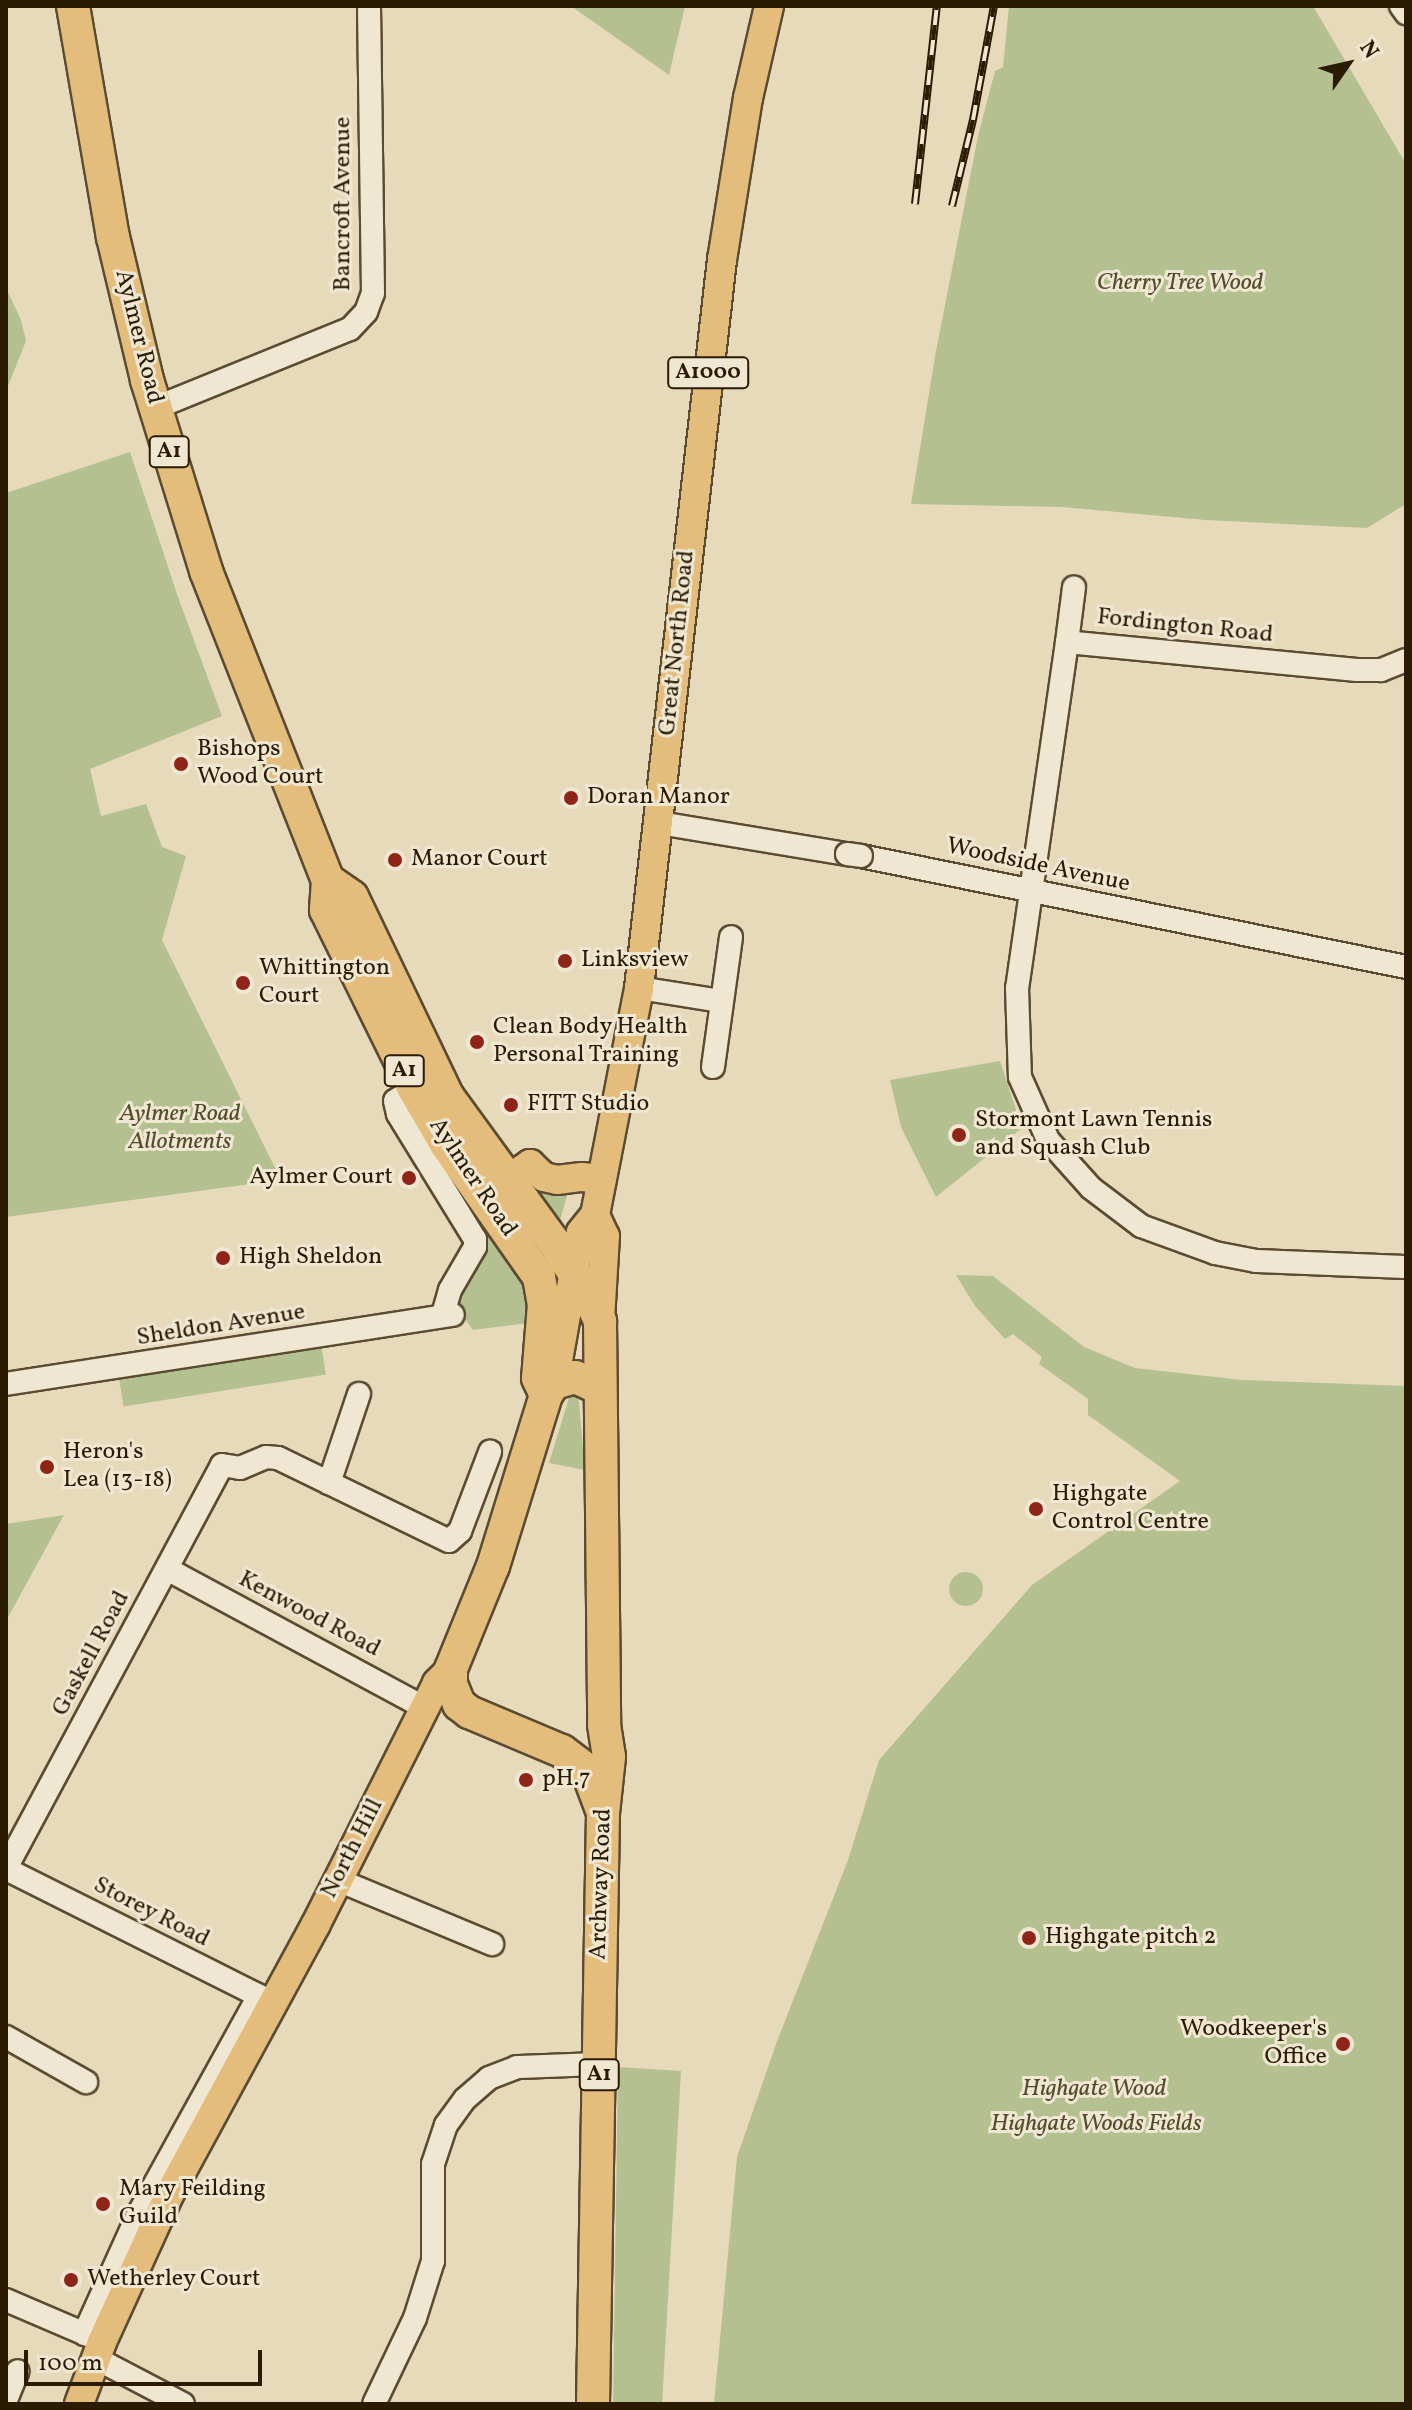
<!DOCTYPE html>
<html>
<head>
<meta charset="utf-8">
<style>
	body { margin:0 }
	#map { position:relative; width:1412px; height:2410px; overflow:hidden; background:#e7daba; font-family:Vollkorn,serif }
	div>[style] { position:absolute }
	.green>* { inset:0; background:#b5c090; transform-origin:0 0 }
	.round { border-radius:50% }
	.roads { filter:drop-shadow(2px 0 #5a4b31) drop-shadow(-2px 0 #5a4b31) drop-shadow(0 2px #5a4b31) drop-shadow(0 -2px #5a4b31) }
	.minor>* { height:22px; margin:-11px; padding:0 11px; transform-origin:11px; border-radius:11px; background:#efe7d2 }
	.major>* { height:28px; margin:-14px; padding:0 14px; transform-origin:14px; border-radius:14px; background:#e4bd7d }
	.highway>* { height:32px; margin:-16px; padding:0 16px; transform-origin:16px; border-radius:16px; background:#e4bd7d }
	.rail>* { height:8px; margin-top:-4px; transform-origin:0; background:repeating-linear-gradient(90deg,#efe7d2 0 15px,#2b1b03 0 30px); box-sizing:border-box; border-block:2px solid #2b1b03 }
	.bridges { filter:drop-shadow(2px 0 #5a4b31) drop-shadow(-2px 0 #5a4b31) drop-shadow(0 2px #5a4b31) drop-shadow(0 -2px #5a4b31) }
	.minor-bridge>* { height:22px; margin:-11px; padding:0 11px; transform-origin:11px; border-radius:11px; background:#efe7d2 }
	.dots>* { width:22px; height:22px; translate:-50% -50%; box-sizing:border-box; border:4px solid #efe7d2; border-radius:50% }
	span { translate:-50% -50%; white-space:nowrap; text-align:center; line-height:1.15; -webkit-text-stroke:6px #efe7d2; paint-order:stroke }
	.shield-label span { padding:2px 6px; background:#efe7d2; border:2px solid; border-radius:6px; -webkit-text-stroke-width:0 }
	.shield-label { font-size:22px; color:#2b1b03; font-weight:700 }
	.street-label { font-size:24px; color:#2b1b03 }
	.park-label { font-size:24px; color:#544d2d; font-style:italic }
	.poi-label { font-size:24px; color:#2b1b03 }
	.left { translate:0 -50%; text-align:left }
	.right { translate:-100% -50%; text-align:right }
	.frame { position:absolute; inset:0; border:8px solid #2b1b03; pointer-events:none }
	.north { position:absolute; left:1308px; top:24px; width:80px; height:80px; -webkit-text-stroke:6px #efe7d2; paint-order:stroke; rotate:56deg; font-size:22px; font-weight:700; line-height:32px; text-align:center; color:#2b1b03 }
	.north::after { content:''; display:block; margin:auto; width:28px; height:36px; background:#2b1b03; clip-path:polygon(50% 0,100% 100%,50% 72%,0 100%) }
	.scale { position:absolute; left:24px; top:2350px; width:238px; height:36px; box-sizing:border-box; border:4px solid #2b1b03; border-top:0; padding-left:10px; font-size:24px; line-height:28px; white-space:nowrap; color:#2b1b03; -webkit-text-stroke:6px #efe7d2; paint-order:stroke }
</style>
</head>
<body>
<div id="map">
	<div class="green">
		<div style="clip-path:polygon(571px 6px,685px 6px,669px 75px)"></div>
		<div style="clip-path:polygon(1009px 6px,1313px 6px,1406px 164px,1406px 504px,1367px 528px,1205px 520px,1062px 507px,911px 504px,935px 356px,978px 136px,995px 71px,1003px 67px)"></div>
		<div style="clip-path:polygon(6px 288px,21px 320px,26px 341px,6px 391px)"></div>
		<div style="clip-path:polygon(130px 452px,178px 597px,222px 716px,90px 769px,101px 816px,146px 804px,162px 847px,186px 856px,162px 940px,281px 1180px,6px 1217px,6px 493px)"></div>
		<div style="clip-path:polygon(1000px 1061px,1022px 1128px,936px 1197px,901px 1127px,890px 1080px)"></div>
		<div style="clip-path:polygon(528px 1182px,569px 1189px,559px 1224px)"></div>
		<div style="clip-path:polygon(483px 1226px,525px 1284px,530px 1298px,528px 1323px,473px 1330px,458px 1309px,456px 1297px,485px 1250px,486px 1238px,480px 1229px)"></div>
		<div style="clip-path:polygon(956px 1275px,993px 1276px,1084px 1347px,1135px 1368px,1242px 1380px,1406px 1386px,1406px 2404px,714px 2404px,737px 2157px,776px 2044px,848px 1860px,879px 1760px,1032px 1585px,1180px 1481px,1088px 1415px,1088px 1399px,1039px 1364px,1042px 1357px,1013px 1334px,1005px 1339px,975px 1306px)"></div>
		<div style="left:320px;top:1337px;width:38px;height:205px;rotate:81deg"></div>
		<div style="clip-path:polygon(572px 1388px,578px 1392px,585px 1470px,549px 1463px)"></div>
		<div style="clip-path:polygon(64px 1515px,6px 1621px,6px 1524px)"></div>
		<div class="round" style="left:949px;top:1572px;width:34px;height:34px"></div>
		<div style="clip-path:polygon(618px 2067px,681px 2071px,662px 2404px,613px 2404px)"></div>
	</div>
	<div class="roads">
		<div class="minor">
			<div style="left:1401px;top:6px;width:9px;rotate:54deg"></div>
			<div style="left:155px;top:408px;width:210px;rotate:-22.1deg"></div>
			<div style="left:350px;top:329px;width:23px;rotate:-47deg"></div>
			<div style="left:366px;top:312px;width:20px;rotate:-70deg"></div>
			<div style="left:373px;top:293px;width:287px;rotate:-90.8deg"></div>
			<div style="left:1067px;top:642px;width:55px;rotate:-82.7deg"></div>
			<div style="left:1406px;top:660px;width:27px;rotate:158deg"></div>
			<div style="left:1381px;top:670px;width:24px;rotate:180deg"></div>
			<div style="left:1357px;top:670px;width:291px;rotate:-174.5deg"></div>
			<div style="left:1067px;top:642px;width:350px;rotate:98.2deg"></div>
			<div style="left:1017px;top:988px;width:89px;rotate:88.1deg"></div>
			<div style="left:1020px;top:1077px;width:69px;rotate:66deg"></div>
			<div style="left:1048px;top:1140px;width:64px;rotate:48.1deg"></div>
			<div style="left:1091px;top:1188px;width:63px;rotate:37.2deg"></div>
			<div style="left:1141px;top:1226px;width:79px;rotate:20deg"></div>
			<div style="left:1215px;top:1253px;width:42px;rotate:11deg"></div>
			<div style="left:1256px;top:1261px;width:150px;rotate:2.3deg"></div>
			<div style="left:659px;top:823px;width:191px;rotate:9.4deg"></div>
			<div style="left:861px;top:856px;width:556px;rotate:11.51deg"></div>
			<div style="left:639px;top:988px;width:82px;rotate:9.1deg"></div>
			<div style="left:713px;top:1067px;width:131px;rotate:-82.1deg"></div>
			<div style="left:414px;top:1089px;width:22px;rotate:148deg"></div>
			<div style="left:395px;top:1101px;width:13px;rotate:77deg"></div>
			<div style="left:398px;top:1114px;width:147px;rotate:58.4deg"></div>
			<div style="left:475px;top:1239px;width:8px;rotate:90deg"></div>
			<div style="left:475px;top:1247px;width:50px;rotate:120.2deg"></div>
			<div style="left:450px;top:1290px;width:26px;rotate:106deg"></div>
			<div style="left:6px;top:1384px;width:452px;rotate:-8.8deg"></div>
			<div style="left:329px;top:1483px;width:94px;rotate:-71.4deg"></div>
			<div style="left:167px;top:1569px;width:293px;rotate:28.3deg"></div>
			<div style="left:6px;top:1868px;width:457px;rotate:-61.8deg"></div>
			<div style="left:222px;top:1465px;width:18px;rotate:9deg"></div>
			<div style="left:240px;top:1468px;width:28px;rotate:-23deg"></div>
			<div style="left:266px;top:1457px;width:12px;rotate:5deg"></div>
			<div style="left:278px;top:1458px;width:190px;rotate:25.9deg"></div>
			<div style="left:449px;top:1541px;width:15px;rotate:-42deg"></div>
			<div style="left:460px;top:1531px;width:85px;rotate:-69.2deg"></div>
			<div style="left:6px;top:1869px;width:295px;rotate:26.6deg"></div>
			<div style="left:338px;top:1880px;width:167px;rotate:22.6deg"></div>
			<div style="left:6px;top:2037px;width:92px;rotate:29.4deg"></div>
			<div style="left:6px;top:2300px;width:99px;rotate:23.2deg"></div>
			<div style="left:84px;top:2334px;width:133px;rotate:-65.6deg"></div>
			<div style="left:139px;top:2213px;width:248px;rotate:-61.1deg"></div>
			<div style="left:97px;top:2359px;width:97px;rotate:27.6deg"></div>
			<div style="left:6px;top:2400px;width:31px;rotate:-68deg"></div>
			<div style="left:374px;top:2404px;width:95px;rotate:-64.5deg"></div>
			<div style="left:415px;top:2318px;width:60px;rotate:-72.5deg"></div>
			<div style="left:433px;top:2261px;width:97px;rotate:-90deg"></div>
			<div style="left:433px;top:2164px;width:41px;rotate:-71.6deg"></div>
			<div style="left:446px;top:2125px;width:32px;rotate:-54deg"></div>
			<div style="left:465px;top:2099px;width:32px;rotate:-41deg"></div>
			<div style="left:489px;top:2078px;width:30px;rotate:-21deg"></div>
			<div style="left:517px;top:2067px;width:82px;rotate:-2.1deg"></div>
		</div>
		<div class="major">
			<div style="left:508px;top:1179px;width:27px;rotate:-34deg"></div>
			<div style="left:530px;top:1164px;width:19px;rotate:43deg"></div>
			<div style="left:544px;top:1177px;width:13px;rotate:13deg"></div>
			<div style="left:557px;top:1180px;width:25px;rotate:-7deg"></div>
			<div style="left:582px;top:1177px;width:20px;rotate:6deg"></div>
			<div style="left:595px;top:1215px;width:23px;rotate:65deg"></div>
			<div style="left:605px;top:1236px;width:85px;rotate:93.4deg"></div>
			<div style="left:554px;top:1383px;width:153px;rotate:-79.9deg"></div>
			<div style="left:581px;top:1232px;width:22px;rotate:-51deg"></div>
			<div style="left:595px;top:1215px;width:231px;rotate:-79deg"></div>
			<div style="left:639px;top:988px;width:733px;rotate:-83.5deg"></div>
			<div style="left:722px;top:260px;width:164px;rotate:-80.9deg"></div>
			<div style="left:748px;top:98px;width:94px;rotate:-77.1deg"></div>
			<div style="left:79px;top:2404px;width:66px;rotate:-69.6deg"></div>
			<div style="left:102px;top:2342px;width:164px;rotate:-65.5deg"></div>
			<div style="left:170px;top:2193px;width:304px;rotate:-61.5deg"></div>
			<div style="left:315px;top:1926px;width:272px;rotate:-63.3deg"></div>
			<div style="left:437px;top:1683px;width:20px;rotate:-45deg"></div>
		</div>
		<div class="highway">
			<div style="left:73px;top:6px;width:234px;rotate:80.2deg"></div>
			<div style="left:113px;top:237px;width:147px;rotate:76.6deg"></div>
			<div style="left:147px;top:380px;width:200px;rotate:72.8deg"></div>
			<div style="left:206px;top:571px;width:332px;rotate:68.5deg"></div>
			<div style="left:328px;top:880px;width:30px;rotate:94deg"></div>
			<div style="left:326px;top:910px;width:199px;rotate:63.8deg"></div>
			<div style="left:414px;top:1089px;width:64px;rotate:59.8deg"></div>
			<div style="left:446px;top:1144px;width:162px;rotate:55deg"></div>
			<div style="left:539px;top:1277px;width:27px;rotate:80deg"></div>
			<div style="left:544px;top:1304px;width:74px;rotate:94.6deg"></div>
			<div style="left:538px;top:1378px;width:19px;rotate:65deg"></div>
			<div style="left:328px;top:880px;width:29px;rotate:35deg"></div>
			<div style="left:352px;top:897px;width:222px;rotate:64.4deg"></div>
			<div style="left:448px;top:1097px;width:178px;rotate:53.9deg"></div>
			<div style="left:553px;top:1241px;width:64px;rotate:56.6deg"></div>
			<div style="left:588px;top:1294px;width:30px;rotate:66deg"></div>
			<div style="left:600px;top:1321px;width:404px;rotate:89.4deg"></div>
			<div style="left:604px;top:1725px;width:32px;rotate:81deg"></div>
			<div style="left:609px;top:1757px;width:56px;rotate:96.1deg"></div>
			<div style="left:603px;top:1813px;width:591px;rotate:90.97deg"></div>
			<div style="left:599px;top:1388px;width:26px;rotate:-155deg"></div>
			<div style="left:575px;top:1377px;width:22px;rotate:164deg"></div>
			<div style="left:554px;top:1383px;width:14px;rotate:124deg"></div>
			<div style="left:546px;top:1395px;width:179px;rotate:107.2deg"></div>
			<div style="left:493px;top:1566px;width:111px;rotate:112.2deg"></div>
			<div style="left:451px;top:1669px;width:15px;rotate:90deg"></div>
			<div style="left:451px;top:1684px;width:22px;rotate:68deg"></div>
			<div style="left:459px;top:1704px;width:13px;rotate:39deg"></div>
			<div style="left:469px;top:1712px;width:101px;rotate:22.8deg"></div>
			<div style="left:562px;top:1751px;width:31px;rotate:37deg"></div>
			<div style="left:587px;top:1770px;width:43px;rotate:69.4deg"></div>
		</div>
	</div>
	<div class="rail">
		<div style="left:915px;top:204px;width:199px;rotate:-83.7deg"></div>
		<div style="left:952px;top:206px;width:89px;rotate:-76.3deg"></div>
		<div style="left:973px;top:120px;width:116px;rotate:-79.6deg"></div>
	</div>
	<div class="bridges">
		<div class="minor-bridge">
			<div style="left:847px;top:854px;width:14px;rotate:8deg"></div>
		</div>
	</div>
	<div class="dots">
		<div style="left:181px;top:764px;background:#8f2418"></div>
		<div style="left:571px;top:798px;background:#8f2418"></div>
		<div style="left:395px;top:860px;background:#8f2418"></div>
		<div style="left:565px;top:961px;background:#8f2418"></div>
		<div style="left:243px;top:983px;background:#8f2418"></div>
		<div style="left:477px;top:1042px;background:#8f2418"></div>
		<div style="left:511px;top:1105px;background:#8f2418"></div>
		<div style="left:959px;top:1135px;background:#8f2418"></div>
		<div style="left:409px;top:1178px;background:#8f2418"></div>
		<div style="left:223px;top:1258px;background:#8f2418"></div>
		<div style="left:47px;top:1467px;background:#8f2418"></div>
		<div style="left:1036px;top:1509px;background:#8f2418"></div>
		<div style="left:526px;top:1780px;background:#8f2418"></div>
		<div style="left:1029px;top:1938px;background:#8f2418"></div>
		<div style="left:1343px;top:2044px;background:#8f2418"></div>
		<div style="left:103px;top:2204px;background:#8f2418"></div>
		<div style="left:71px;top:2280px;background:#8f2418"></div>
	</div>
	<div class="shield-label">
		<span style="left:708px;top:373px">A1000</span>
		<span style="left:169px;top:452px">A1</span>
		<span style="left:404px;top:1071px">A1</span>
		<span style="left:599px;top:2075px">A1</span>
	</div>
	<div class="street-label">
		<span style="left:344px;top:204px;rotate:-90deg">Bancroft Avenue</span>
		<span style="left:138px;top:337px;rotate:76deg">Aylmer Road</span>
		<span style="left:1185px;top:627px;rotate:6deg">Fordington Road</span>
		<span style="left:678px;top:643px;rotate:-84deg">Great North Road</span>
		<span style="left:1038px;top:866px;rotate:12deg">Woodside Avenue</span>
		<span style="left:472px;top:1178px;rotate:56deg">Aylmer Road</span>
		<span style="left:221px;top:1326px;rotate:-9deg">Sheldon Avenue</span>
		<span style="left:309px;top:1615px;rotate:28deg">Kenwood Road</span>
		<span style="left:92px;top:1654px;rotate:-62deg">Gaskell Road</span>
		<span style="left:353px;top:1849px;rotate:-63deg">North Hill</span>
		<span style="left:602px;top:1884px;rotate:-88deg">Archway Road</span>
		<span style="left:151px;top:1913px;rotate:27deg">Storey Road</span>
	</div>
	<div class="park-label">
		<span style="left:1180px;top:284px">Cherry Tree Wood</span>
		<span style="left:180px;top:1129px">Aylmer Road<br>Allotments</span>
		<span style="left:1094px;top:2090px">Highgate Wood</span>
		<span style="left:1096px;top:2125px">Highgate Woods Fields</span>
	</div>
	<div class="poi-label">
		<span class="left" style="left:197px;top:764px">Bishops<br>Wood Court</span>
		<span class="left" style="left:587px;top:798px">Doran Manor</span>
		<span class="left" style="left:411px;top:860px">Manor Court</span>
		<span class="left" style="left:581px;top:961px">Linksview</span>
		<span class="left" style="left:259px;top:983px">Whittington<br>Court</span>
		<span class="left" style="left:493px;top:1042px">Clean Body Health<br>Personal Training</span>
		<span class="left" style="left:527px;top:1105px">FITT Studio</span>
		<span class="left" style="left:975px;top:1135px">Stormont Lawn Tennis<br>and Squash Club</span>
		<span class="right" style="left:393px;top:1178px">Aylmer Court</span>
		<span class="left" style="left:239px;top:1258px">High Sheldon</span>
		<span class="left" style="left:63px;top:1467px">Heron's<br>Lea (13-18)</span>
		<span class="left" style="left:1052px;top:1509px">Highgate<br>Control Centre</span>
		<span class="left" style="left:542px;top:1780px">pH.7</span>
		<span class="left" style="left:1045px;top:1938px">Highgate pitch 2</span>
		<span class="right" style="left:1327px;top:2044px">Woodkeeper's<br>Office</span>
		<span class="left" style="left:119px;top:2204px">Mary Feilding<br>Guild</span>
		<span class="left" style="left:87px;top:2280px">Wetherley Court</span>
	</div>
	<div class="frame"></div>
	<div class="north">N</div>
	<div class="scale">100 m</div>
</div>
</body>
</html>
